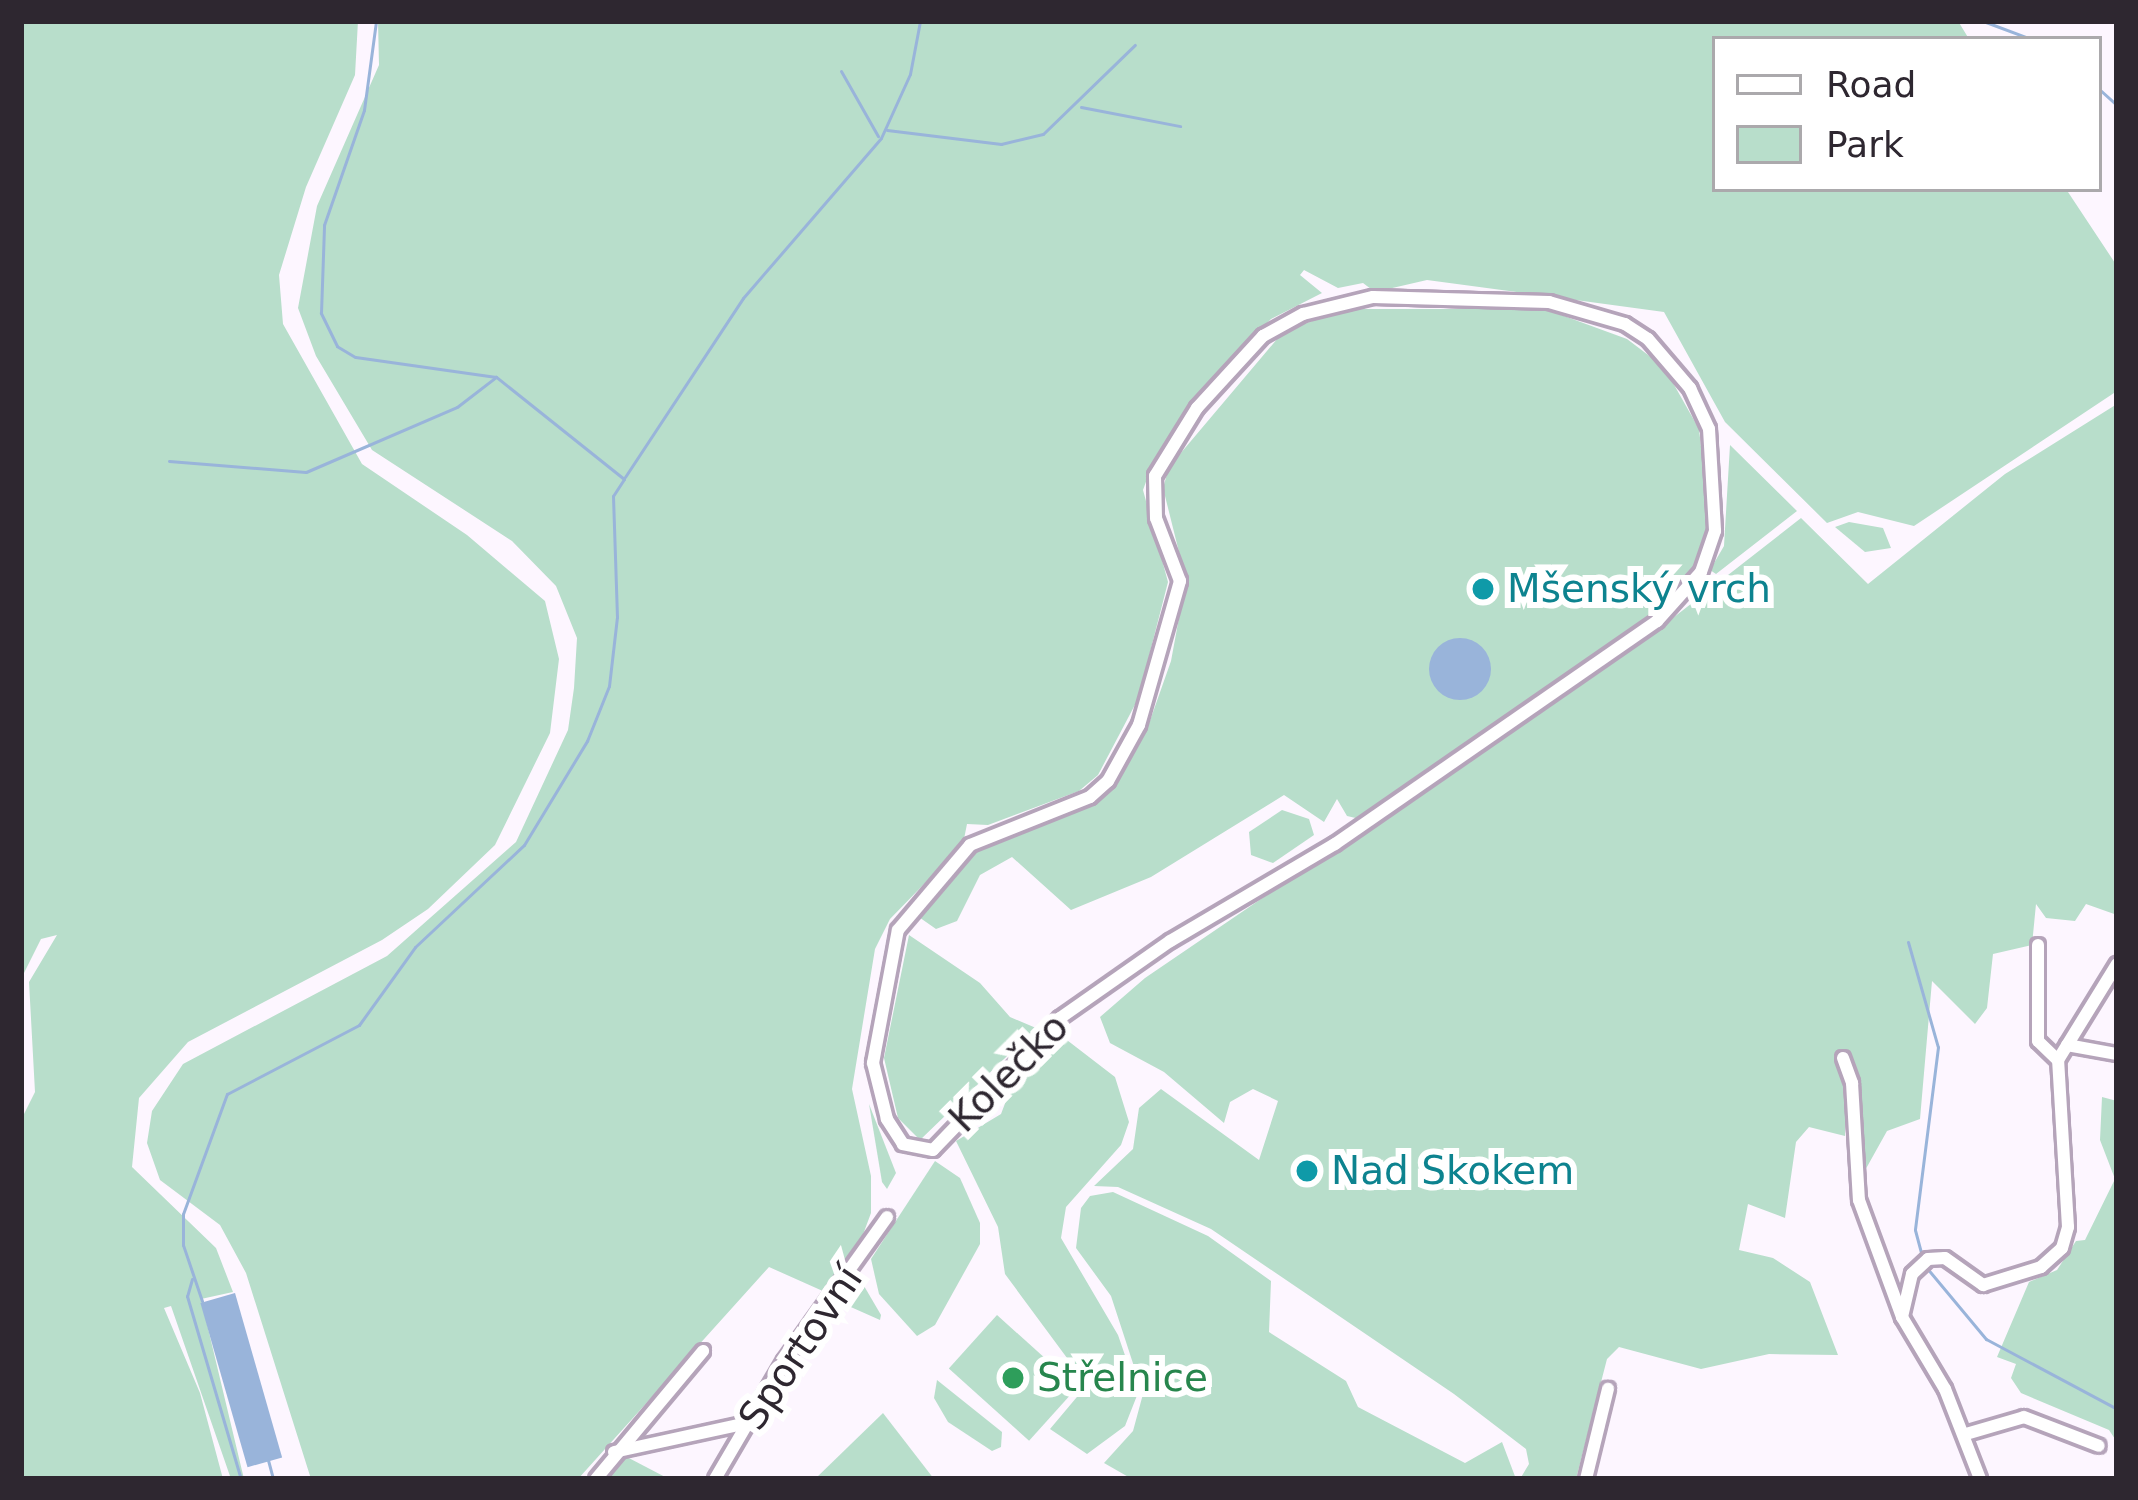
<!DOCTYPE html>
<html>
<head>
<meta charset="utf-8">
<style>
	body { margin:0 }
	#map { position:relative; width:2138px; height:1500px; overflow:hidden; background:#fdf6ff; font-family:"DejaVu Sans",sans-serif }
	div>[style] { position:absolute }
	.green>* { inset:0; background:#b8decb; transform-origin:0 0 }
	.water>* { inset:0; background:#99b4da; transform-origin:0 0 }
	.round { border-radius:50% }
	.stream>* { height:3px; margin:-1.5px; padding:0 1.5px; transform-origin:1.5px; border-radius:1.5px; background:#99b4da }
	.roads { filter:drop-shadow(3px 0 #b5a4ba) drop-shadow(-3px 0 #b5a4ba) drop-shadow(0 3px #b5a4ba) drop-shadow(0 -3px #b5a4ba) }
	.minor>* { height:12px; margin:-6px; padding:0 6px; transform-origin:6px; border-radius:6px; background:#fff }
	.dots>* { width:33px; height:33px; translate:-50% -50%; box-sizing:border-box; border:6px solid #fff; border-radius:50% }
	span { translate:-50% -50%; white-space:nowrap; text-align:center; line-height:1.15; -webkit-text-stroke:12px #fff; paint-order:stroke }
	.culture-label { font-size:39px; color:#0d838f }
	.left { translate:0 -50%; text-align:left }
	.street-label { font-size:39px; color:#2e2730 }
	.leisure-label { font-size:39px; color:#27864d }
	.frame { position:absolute; inset:0; border:24px solid #2e2730; pointer-events:none }
	.legend { position:absolute; left:1712px; top:36px; width:390px; height:156px; box-sizing:border-box; background:#fff; border:3px solid #aba9ac; margin:0; padding:15px 21px; list-style:none; font-size:36px; color:#2e2730 }
	.legend li { display:flex; align-items:center; gap:24px; height:60px }
	.legend b { width:60px; border:3px solid #aba9ac }
</style>
</head>
<body>
<div id="map">
	<div class="green">
		<div style="clip-path:polygon(21px 21px,358px 21px,355px 75px,306px 187px,279px 275px,283px 324px,362px 464px,467px 535px,545px 601px,559px 659px,550px 733px,495px 845px,428px 909px,382px 940px,188px 1042px,139px 1098px,132px 1167px,216px 1248px,233px 1292px,201px 1299px,244px 1479px,231px 1479px,171px 1306px,164px 1308px,200px 1393px,223px 1479px,21px 1479px,21px 1120px,35px 1092px,29px 982px,57px 935px,41px 939px,21px 979px)"></div>
		<div style="clip-path:polygon(378px 21px,1958px 21px,1969px 39px,1715px 39px,1715px 189px,2066px 189px,2117px 266px,2117px 391px,1914px 526px,1858px 512px,1827px 523px,1725px 422px,1664px 312px,1427px 280px,1375px 292px,1363px 283px,1338px 288px,1304px 270px,1300px 275px,1322px 293px,1271px 319px,1229px 362px,1151px 468px,1143px 490px,1168px 582px,1138px 699px,1098px 775px,1079px 791px,988px 825px,967px 824px,963px 844px,890px 919px,875px 949px,852px 1089px,871px 1176px,871px 1213px,855px 1256px,825px 1292px,769px 1267px,578px 1479px,311px 1479px,246px 1273px,220px 1225px,160px 1180px,147px 1143px,152px 1111px,183px 1064px,387px 956px,516px 842px,568px 730px,574px 688px,577px 638px,556px 586px,512px 541px,372px 450px,316px 356px,298px 308px,317px 206px,379px 65px)"></div>
		<div style="clip-path:polygon(1344px 309px,1545px 309px,1627px 339px,1664px 367px,1699px 429px,1707px 499px,1707px 540px,1685px 590px,1360px 819px,1347px 816px,1337px 799px,1324px 822px,1284px 795px,1151px 877px,1071px 910px,1012px 857px,980px 875px,957px 921px,936px 929px,916px 915px,985px 844px,1092px 804px,1112px 788px,1146px 732px,1171px 661px,1186px 580px,1163px 488px,1169px 467px,1283px 332px)"></div>
		<div style="clip-path:polygon(2117px 404px,2117px 915px,2086px 904px,2075px 921px,2046px 918px,2036px 904px,2032px 945px,1993px 954px,1987px 1008px,1975px 1024px,1932px 981px,1920px 1119px,1887px 1131px,1863px 1174px,1856px 1076px,1845px 1082px,1845px 1136px,1809px 1127px,1796px 1142px,1785px 1218px,1748px 1204px,1739px 1250px,1773px 1258px,1810px 1282px,1838px 1355px,1769px 1354px,1701px 1369px,1619px 1347px,1607px 1359px,1576px 1479px,1520px 1479px,1529px 1464px,1526px 1449px,1454px 1394px,1211px 1229px,1118px 1187px,1094px 1186px,1133px 1149px,1139px 1108px,1161px 1089px,1259px 1160px,1278px 1101px,1253px 1089px,1230px 1102px,1224px 1123px,1164px 1072px,1110px 1043px,1100px 1017px,1145px 978px,1669px 621px,1801px 518px,1868px 584px,2005px 474px)"></div>
		<div style="clip-path:polygon(1730px 445px,1797px 511px,1716px 574px,1710px 570px,1724px 546px)"></div>
		<div style="clip-path:polygon(1849px 522px,1883px 528px,1891px 548px,1865px 552px,1835px 527px)"></div>
		<div style="clip-path:polygon(1282px 810px,1309px 819px,1314px 835px,1273px 863px,1251px 855px,1249px 832px)"></div>
		<div style="clip-path:polygon(909px 935px,980px 983px,1010px 1017px,1036px 1028px,920px 1140px,898px 1118px,884px 1058px)"></div>
		<div style="clip-path:polygon(1063px 1037px,1115px 1077px,1129px 1122px,1121px 1145px,1066px 1207px,1061px 1238px,1118px 1335px,1138px 1393px,1125px 1426px,1087px 1454px,1050px 1429px,1087px 1385px,1005px 1274px,998px 1227px,956px 1141px,1001px 1114px,1020px 1064px)"></div>
		<div style="clip-path:polygon(2102px 1097px,2117px 1101px,2117px 1442px,2109px 1430px,2021px 1393px,2011px 1378px,2016px 1364px,1997px 1357px,2029px 1282px,2057px 1270px,2076px 1241px,2085px 1240px,2115px 1179px,2100px 1140px)"></div>
		<div style="clip-path:polygon(869px 1104px,896px 1173px,887px 1189px,882px 1182px)"></div>
		<div style="clip-path:polygon(935px 1161px,960px 1178px,980px 1223px,980px 1244px,935px 1325px,917px 1336px,879px 1294px,871px 1259px)"></div>
		<div style="clip-path:polygon(1113px 1192px,1208px 1236px,1271px 1281px,1269px 1332px,1346px 1381px,1358px 1407px,1465px 1463px,1502px 1442px,1516px 1479px,1132px 1479px,1104px 1463px,1133px 1431px,1143px 1394px,1111px 1296px,1076px 1248px,1081px 1208px,1090px 1196px)"></div>
		<div style="clip-path:polygon(857px 1274px,881px 1315px,880px 1320px,835px 1300px)"></div>
		<div style="left:997px;top:1315px;width:108px;height:72px;rotate:42deg"></div>
		<div style="clip-path:polygon(937px 1380px,1002px 1432px,1001px 1447px,992px 1451px,948px 1422px,934px 1398px)"></div>
		<div style="clip-path:polygon(883px 1413px,934px 1479px,815px 1479px)"></div>
		<div style="clip-path:polygon(625px 1456px,669px 1479px,603px 1479px)"></div>
	</div>
	<div class="water">
		<div class="round" style="left:1429px;top:638px;width:62px;height:62px"></div>
		<div style="left:235px;top:1293px;width:171px;height:36px;rotate:74deg"></div>
	</div>
	<div class="stream">
		<div style="left:1983px;top:21px;width:51px;rotate:20.6deg"></div>
		<div style="left:841px;top:71px;width:75px;rotate:60.4deg"></div>
		<div style="left:2099px;top:89px;width:24px;rotate:42deg"></div>
		<div style="left:1081px;top:107px;width:101px;rotate:10.9deg"></div>
		<div style="left:887px;top:130px;width:115px;rotate:7deg"></div>
		<div style="left:1001px;top:144px;width:43px;rotate:-13.4deg"></div>
		<div style="left:1043px;top:134px;width:128px;rotate:-44.1deg"></div>
		<div style="left:169px;top:461px;width:137px;rotate:4.6deg"></div>
		<div style="left:306px;top:472px;width:164px;rotate:-23.3deg"></div>
		<div style="left:457px;top:407px;width:49px;rotate:-37.6deg"></div>
		<div style="left:625px;top:477px;width:214px;rotate:-56.6deg"></div>
		<div style="left:743px;top:298px;width:211px;rotate:-49.2deg"></div>
		<div style="left:881px;top:138px;width:70px;rotate:-65.6deg"></div>
		<div style="left:910px;top:74px;width:54px;rotate:-79.3deg"></div>
		<div style="left:1908px;top:942px;width:109px;rotate:74.1deg"></div>
		<div style="left:1938px;top:1047px;width:184px;rotate:97.2deg"></div>
		<div style="left:1915px;top:1230px;width:28px;rotate:75deg"></div>
		<div style="left:1926px;top:1267px;width:94px;rotate:50.2deg"></div>
		<div style="left:1986px;top:1339px;width:149px;rotate:28.1deg"></div>
		<div style="left:192px;top:1279px;width:18px;rotate:106deg"></div>
		<div style="left:187px;top:1296px;width:191px;rotate:73.6deg"></div>
		<div style="left:202px;top:1301px;width:59px;rotate:-108.7deg"></div>
		<div style="left:183px;top:1245px;width:31px;rotate:-90deg"></div>
		<div style="left:183px;top:1214px;width:128px;rotate:-69.9deg"></div>
		<div style="left:227px;top:1094px;width:149px;rotate:-27.6deg"></div>
		<div style="left:359px;top:1025px;width:96px;rotate:-54.3deg"></div>
		<div style="left:415px;top:947px;width:149px;rotate:-43.1deg"></div>
		<div style="left:524px;top:845px;width:122px;rotate:-58.8deg"></div>
		<div style="left:587px;top:741px;width:59px;rotate:-68.2deg"></div>
		<div style="left:609px;top:686px;width:69px;rotate:-83.4deg"></div>
		<div style="left:617px;top:617px;width:121px;rotate:-91.9deg"></div>
		<div style="left:613px;top:496px;width:20px;rotate:-57deg"></div>
		<div style="left:624px;top:479px;width:164px;rotate:-141.4deg"></div>
		<div style="left:496px;top:377px;width:142px;rotate:-171.9deg"></div>
		<div style="left:355px;top:357px;width:21px;rotate:-149deg"></div>
		<div style="left:337px;top:346px;width:37px;rotate:-116deg"></div>
		<div style="left:321px;top:313px;width:88px;rotate:-88deg"></div>
		<div style="left:324px;top:225px;width:122px;rotate:-70.8deg"></div>
		<div style="left:364px;top:110px;width:90px;rotate:-82.3deg"></div>
		<div style="left:268px;top:1460px;width:20px;rotate:75deg"></div>
	</div>
	<div class="roads">
		<div class="minor">
			<div style="left:1373px;top:297px;width:176px;rotate:1.6deg"></div>
			<div style="left:1549px;top:302px;width:79px;rotate:16.1deg"></div>
			<div style="left:1625px;top:324px;width:27px;rotate:33deg"></div>
			<div style="left:1648px;top:339px;width:65px;rotate:49.4deg"></div>
			<div style="left:1690px;top:388px;width:45px;rotate:65.1deg"></div>
			<div style="left:1709px;top:429px;width:102px;rotate:86.6deg"></div>
			<div style="left:1715px;top:531px;width:43px;rotate:108.9deg"></div>
			<div style="left:1701px;top:572px;width:66px;rotate:131.9deg"></div>
			<div style="left:1657px;top:621px;width:392px;rotate:145.3deg"></div>
			<div style="left:1335px;top:844px;width:191px;rotate:149.5deg"></div>
			<div style="left:1170px;top:941px;width:134px;rotate:145deg"></div>
			<div style="left:1060px;top:1018px;width:183px;rotate:133.9deg"></div>
			<div style="left:933px;top:1150px;width:31px;rotate:-169deg"></div>
			<div style="left:903px;top:1144px;width:30px;rotate:-123deg"></div>
			<div style="left:887px;top:1119px;width:58px;rotate:-104deg"></div>
			<div style="left:873px;top:1063px;width:135px;rotate:-79.4deg"></div>
			<div style="left:898px;top:930px;width:111px;rotate:-49.7deg"></div>
			<div style="left:970px;top:845px;width:129px;rotate:-21.8deg"></div>
			<div style="left:1090px;top:797px;width:24px;rotate:-42deg"></div>
			<div style="left:1108px;top:781px;width:64px;rotate:-61deg"></div>
			<div style="left:1139px;top:725px;width:150px;rotate:-74.1deg"></div>
			<div style="left:1180px;top:581px;width:67px;rotate:-110.9deg"></div>
			<div style="left:1156px;top:518px;width:42px;rotate:-91.4deg"></div>
			<div style="left:1155px;top:476px;width:80px;rotate:-58.3deg"></div>
			<div style="left:1197px;top:408px;width:98px;rotate:-47.5deg"></div>
			<div style="left:1263px;top:336px;width:46px;rotate:-28.8deg"></div>
			<div style="left:1303px;top:314px;width:72px;rotate:-13.7deg"></div>
			<div style="left:2038px;top:945px;width:96px;rotate:90deg"></div>
			<div style="left:2038px;top:1041px;width:28px;rotate:44deg"></div>
			<div style="left:2067px;top:1045px;width:51px;rotate:10.2deg"></div>
			<div style="left:1843px;top:1058px;width:27px;rotate:70deg"></div>
			<div style="left:1852px;top:1083px;width:117px;rotate:86.6deg"></div>
			<div style="left:1859px;top:1200px;width:125px;rotate:69.8deg"></div>
			<div style="left:1902px;top:1317px;width:84px;rotate:59.2deg"></div>
			<div style="left:1945px;top:1389px;width:97px;rotate:68.7deg"></div>
			<div style="left:1902px;top:1317px;width:44px;rotate:-76.9deg"></div>
			<div style="left:1912px;top:1274px;width:22px;rotate:-43deg"></div>
			<div style="left:1928px;top:1259px;width:17px;rotate:-3deg"></div>
			<div style="left:1945px;top:1258px;width:47px;rotate:35.4deg"></div>
			<div style="left:1983px;top:1285px;width:61px;rotate:-17.2deg"></div>
			<div style="left:2041px;top:1267px;width:28px;rotate:-42deg"></div>
			<div style="left:2062px;top:1248px;width:22px;rotate:-74deg"></div>
			<div style="left:2068px;top:1227px;width:167px;rotate:-93.4deg"></div>
			<div style="left:2058px;top:1060px;width:113px;rotate:-58.4deg"></div>
			<div style="left:1966px;top:1434px;width:60px;rotate:-16.3deg"></div>
			<div style="left:2024px;top:1417px;width:80px;rotate:21.1deg"></div>
			<div style="left:614px;top:1452px;width:136px;rotate:-12.3deg"></div>
			<div style="left:596px;top:1479px;width:167px;rotate:-50.1deg"></div>
			<div style="left:715px;top:1479px;width:137px;rotate:-59.7deg"></div>
			<div style="left:784px;top:1361px;width:177px;rotate:-54.4deg"></div>
			<div style="left:1586px;top:1479px;width:93px;rotate:-76.3deg"></div>
		</div>
	</div>
	<div class="dots">
		<div style="left:1483px;top:589px;background:#0f9aa8"></div>
		<div style="left:1307px;top:1171px;background:#0f9aa8"></div>
		<div style="left:1013px;top:1378px;background:#2e9e5b"></div>
	</div>
	<div class="culture-label">
		<span class="left" style="left:1507px;top:589px">Mšenský vrch</span>
		<span class="left" style="left:1331px;top:1171px">Nad Skokem</span>
	</div>
	<div class="street-label">
		<span style="left:1009px;top:1073px;rotate:-45deg">Kolečko</span>
		<span style="left:801px;top:1348px;rotate:-56deg">Sportovní</span>
	</div>
	<div class="leisure-label">
		<span class="left" style="left:1037px;top:1378px">Střelnice</span>
	</div>
	<div class="frame"></div>
	<ul class="legend">
	<li><b style="height:15px;background:#fff"></b>Road</li>
	<li><b style="height:33px;background:#b8decb"></b>Park</li>
	</ul>
</div>
</body>
</html>
